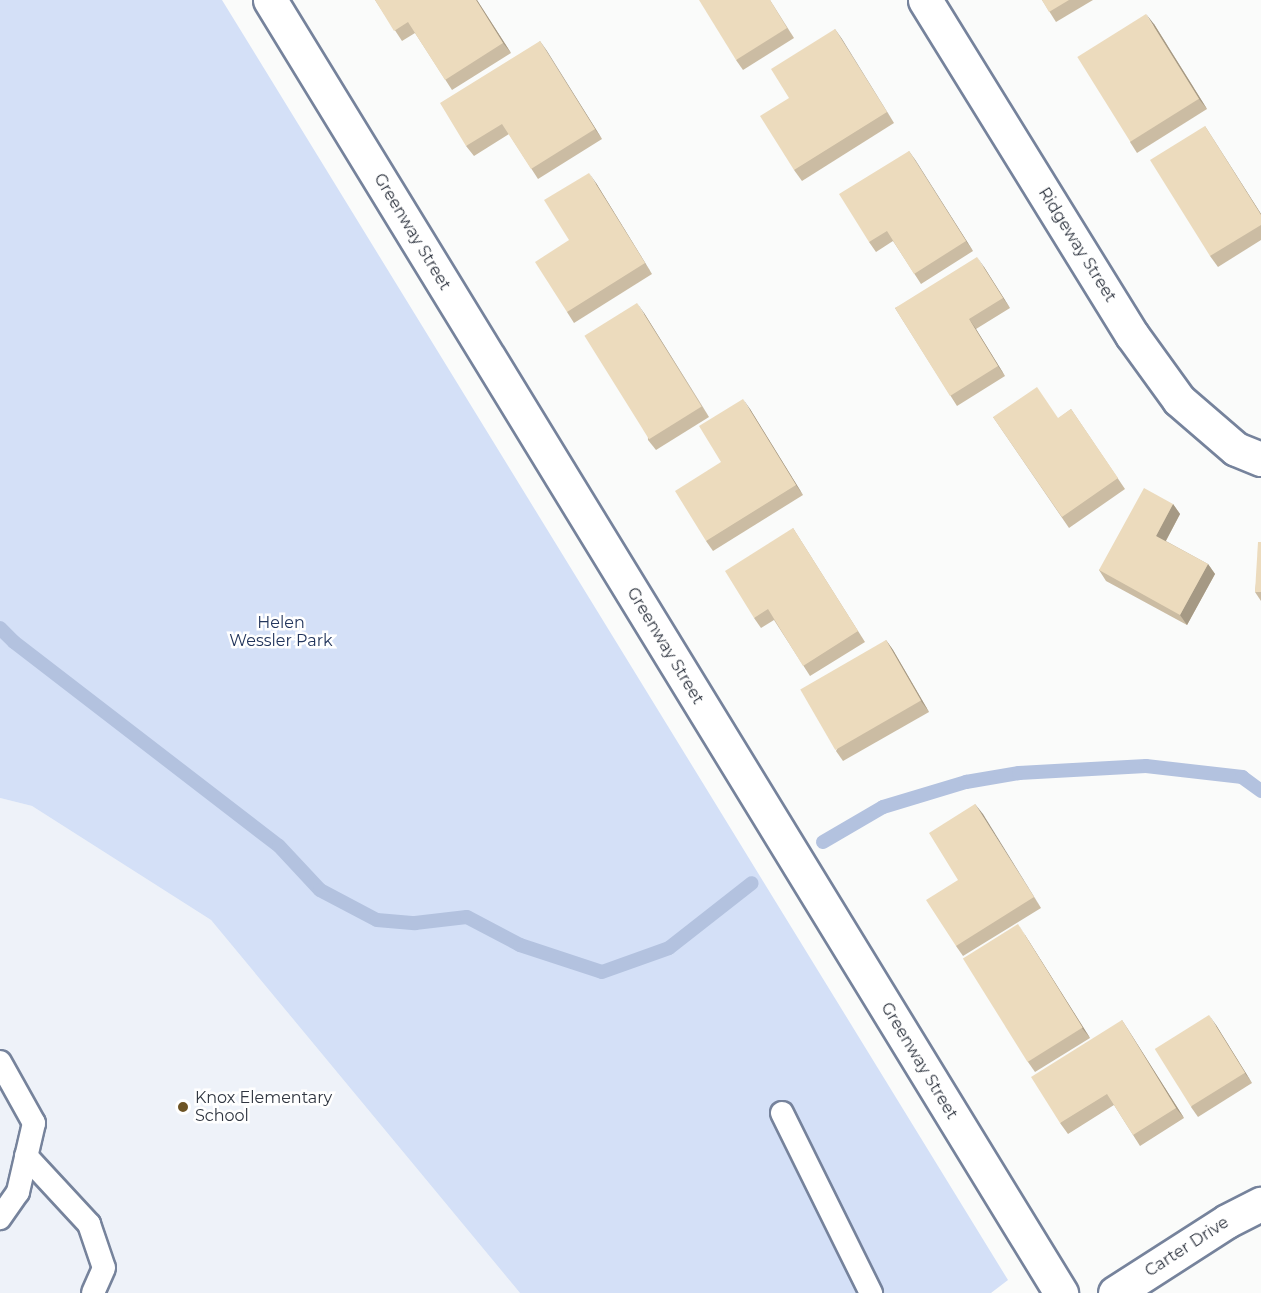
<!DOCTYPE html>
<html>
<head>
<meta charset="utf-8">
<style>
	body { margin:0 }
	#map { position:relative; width:1261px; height:1293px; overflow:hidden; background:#fafbfa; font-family:Montserrat,sans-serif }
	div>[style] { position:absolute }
	.built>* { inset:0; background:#eef2f9 }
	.green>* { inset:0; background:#d4e0f7 }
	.stream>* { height:14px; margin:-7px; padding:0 7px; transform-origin:7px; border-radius:7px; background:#b3c2df }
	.roads { filter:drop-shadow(2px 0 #76839c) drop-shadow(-2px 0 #76839c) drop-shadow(0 2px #76839c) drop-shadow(0 -2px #76839c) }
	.service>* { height:22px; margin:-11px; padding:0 11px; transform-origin:11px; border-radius:11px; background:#fff }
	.minor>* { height:33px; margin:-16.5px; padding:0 16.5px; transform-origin:16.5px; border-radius:16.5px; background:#fff }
	.tertiary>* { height:33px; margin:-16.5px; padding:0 16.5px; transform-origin:16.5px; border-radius:16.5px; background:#fff }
	.wall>* { inset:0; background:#cbbca3 }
	.shaded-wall>* { inset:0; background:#a59984 }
	.building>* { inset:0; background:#ecdbbd; transform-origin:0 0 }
	.dots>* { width:16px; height:16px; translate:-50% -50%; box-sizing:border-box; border:3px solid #fff; border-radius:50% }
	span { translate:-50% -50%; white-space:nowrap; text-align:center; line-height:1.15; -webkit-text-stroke:5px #fff; paint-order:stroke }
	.street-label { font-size:16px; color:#2f3540 }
	.park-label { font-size:16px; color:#23365d }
	.poi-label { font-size:16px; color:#2f3540 }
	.left { translate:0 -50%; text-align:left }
</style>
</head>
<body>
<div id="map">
	<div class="built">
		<div style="clip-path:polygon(0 798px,32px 806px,211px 920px,520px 1293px,0 1293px)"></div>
	</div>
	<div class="green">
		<div style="clip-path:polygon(0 0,222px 0,1008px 1280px,991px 1293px,520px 1293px,211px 920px,32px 806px,0 798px)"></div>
	</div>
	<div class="stream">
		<div style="left:0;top:628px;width:20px;rotate:45deg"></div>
		<div style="left:14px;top:642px;width:334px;rotate:37.6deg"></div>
		<div style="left:279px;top:846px;width:60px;rotate:47deg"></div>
		<div style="left:320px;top:890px;width:64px;rotate:27.8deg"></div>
		<div style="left:377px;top:920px;width:38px;rotate:5deg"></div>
		<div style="left:415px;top:923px;width:52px;rotate:-6.6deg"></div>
		<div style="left:467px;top:917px;width:60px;rotate:27.8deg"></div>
		<div style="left:520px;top:945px;width:86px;rotate:18.2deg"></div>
		<div style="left:602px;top:972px;width:71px;rotate:-19.7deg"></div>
		<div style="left:669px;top:948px;width:105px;rotate:-38.1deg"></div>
		<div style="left:823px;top:842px;width:69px;rotate:-30.3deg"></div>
		<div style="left:883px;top:807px;width:87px;rotate:-16.8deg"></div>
		<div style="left:966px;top:782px;width:54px;rotate:-9.6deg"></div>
		<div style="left:1019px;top:773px;width:127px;rotate:-3.2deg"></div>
		<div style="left:1146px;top:766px;width:97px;rotate:6.5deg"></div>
		<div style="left:1242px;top:777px;width:24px;rotate:36deg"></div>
	</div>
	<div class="roads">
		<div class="service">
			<div style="left:0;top:1062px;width:70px;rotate:60.9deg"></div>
			<div style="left:34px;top:1123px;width:71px;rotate:103.1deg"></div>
			<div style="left:18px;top:1192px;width:32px;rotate:125deg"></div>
			<div style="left:782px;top:1113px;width:201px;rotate:63.7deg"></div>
			<div style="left:26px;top:1156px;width:93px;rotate:47.2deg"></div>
			<div style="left:89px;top:1224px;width:46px;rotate:71.2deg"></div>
			<div style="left:104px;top:1268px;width:27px;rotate:114deg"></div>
		</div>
		<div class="minor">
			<div style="left:270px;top:0;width:1516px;rotate:58.54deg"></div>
			<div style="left:925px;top:0;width:394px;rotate:58.3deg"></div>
			<div style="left:1132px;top:335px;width:80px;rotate:54.1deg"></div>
			<div style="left:1179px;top:400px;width:75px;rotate:40.7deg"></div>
			<div style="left:1236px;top:449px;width:27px;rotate:22deg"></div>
		</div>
		<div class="tertiary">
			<div style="left:1115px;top:1293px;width:133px;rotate:-32.7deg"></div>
			<div style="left:1227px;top:1221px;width:38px;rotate:-27deg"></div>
		</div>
	</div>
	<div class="wall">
		<div style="clip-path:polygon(375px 0,477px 0,511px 53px,452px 90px,415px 33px,402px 41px)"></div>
		<div style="clip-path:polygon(770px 0,794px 38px,743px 70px,736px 60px)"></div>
		<div style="clip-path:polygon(1042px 0,1093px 0,1056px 22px)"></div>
		<div style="clip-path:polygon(1154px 24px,1207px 109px,1137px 153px,1130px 142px)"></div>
		<div style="clip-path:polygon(835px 29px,894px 123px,802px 181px,794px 170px,789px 98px)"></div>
		<div style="clip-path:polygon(540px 41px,602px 139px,538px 179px,509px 134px,474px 156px,466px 146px)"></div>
		<div style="clip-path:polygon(1205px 126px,1261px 214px,1261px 240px,1218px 267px,1210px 256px)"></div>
		<div style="clip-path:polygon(909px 151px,973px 251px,921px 284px,893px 241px,876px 252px,869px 242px)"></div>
		<div style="clip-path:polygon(596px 183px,652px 274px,574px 323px,567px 312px,569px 240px)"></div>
		<div style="clip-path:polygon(984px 267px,1010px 308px,976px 329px,1005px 376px,957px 406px,895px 308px)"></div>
		<div style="clip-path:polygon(644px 313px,709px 417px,656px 450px,648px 440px)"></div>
		<div style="clip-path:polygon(750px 409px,803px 495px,713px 551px,706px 541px,721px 462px)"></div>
		<div style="clip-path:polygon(1071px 409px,1125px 489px,1069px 528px,993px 417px,1059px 418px)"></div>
		<div style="clip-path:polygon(1173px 504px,1180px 514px,1166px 541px,1208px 564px,1215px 574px,1187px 625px,1106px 581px,1099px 570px)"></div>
		<div style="clip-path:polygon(793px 528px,865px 642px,810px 676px,774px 620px,761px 628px,754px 618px)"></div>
		<div style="clip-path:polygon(1261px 542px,1261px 601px,1255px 592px)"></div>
		<div style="clip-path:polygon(886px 640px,893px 650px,929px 712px,843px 761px,836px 751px)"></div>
		<div style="clip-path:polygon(975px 804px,1041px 908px,963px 956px,956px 946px,958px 880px)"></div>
		<div style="clip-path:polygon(1025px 935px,1090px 1038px,1035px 1072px,1028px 1062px)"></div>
		<div style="clip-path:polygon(1122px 1020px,1184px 1118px,1140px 1146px,1114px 1105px,1068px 1134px,1060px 1123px)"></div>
		<div style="clip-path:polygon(1216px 1025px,1252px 1083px,1198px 1117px,1191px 1107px)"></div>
	</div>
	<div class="shaded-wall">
		<div style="clip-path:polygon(476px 0,477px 0,511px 53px,503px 43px)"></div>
		<div style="clip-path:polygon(1146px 14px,1154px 24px,1207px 109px,1199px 99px)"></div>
		<div style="clip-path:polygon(835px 29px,842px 39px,894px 123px,887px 112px)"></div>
		<div style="clip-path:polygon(540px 41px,547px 51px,602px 139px,595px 129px)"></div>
		<div style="clip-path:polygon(1205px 126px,1261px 214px,1261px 215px)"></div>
		<div style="clip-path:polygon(909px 151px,916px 161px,973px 251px,966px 241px)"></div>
		<div style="clip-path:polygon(589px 173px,596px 183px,652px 274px,645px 263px)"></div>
		<div style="clip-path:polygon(977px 257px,984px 267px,1010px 308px,1003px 298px)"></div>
		<div style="clip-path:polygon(637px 303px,644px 313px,709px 417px,702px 406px)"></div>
		<div style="clip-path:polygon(969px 319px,976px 329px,1005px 376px,998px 366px)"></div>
		<div style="clip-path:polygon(743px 399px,750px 409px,803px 495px,796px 485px)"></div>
		<div style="clip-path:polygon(1173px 504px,1180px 514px,1163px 546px,1156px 536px)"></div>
		<div style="clip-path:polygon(1208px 564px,1215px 574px,1187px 625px,1180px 615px)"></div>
		<div style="clip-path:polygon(886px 640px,893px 650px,929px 712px,921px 701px)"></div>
		<div style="clip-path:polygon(975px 804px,983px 814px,1041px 908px,1034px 897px)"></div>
		<div style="clip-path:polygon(1018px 924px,1025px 935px,1090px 1038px,1082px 1028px)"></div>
		<div style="clip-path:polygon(1209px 1015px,1216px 1025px,1252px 1083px,1245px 1073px)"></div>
		<div style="clip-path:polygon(1122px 1020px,1129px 1031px,1184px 1118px,1176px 1108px)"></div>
	</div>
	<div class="building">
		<div style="clip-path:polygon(375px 0,476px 0,503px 43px,445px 80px,408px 22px,394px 31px)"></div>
		<div style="clip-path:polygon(699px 0,770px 0,787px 28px,736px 60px)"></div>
		<div style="clip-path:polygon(1042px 0,1069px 0,1049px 12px)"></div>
		<div style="left:1146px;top:14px;width:100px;height:81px;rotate:58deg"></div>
		<div style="clip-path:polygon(835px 29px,887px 112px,794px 170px,760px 116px,789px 98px,771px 69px)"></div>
		<div style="clip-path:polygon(540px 41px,595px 129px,531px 169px,502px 124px,466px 146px,440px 103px)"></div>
		<div style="clip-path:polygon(1205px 126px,1261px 215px,1261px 225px,1210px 256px,1150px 160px)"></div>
		<div style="clip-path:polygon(909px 151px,966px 241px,914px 274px,887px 231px,869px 242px,839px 194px)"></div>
		<div style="clip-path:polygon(589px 173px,645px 263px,567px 312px,535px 262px,569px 240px,544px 200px)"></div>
		<div style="clip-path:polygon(977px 257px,1003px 298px,969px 319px,998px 366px,950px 396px,895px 308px)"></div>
		<div style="left:637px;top:303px;width:122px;height:62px;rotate:58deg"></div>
		<div style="clip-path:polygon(1037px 387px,1058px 418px,1071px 409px,1118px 478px,1062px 517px,993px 417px)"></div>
		<div style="clip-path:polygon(743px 399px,796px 485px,706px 541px,675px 491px,721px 462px,699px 426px)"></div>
		<div style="clip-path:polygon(1144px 488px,1173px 504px,1156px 536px,1208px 564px,1180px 615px,1099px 570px)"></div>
		<div style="clip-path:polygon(793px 528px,858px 631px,803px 666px,768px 609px,754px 618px,725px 571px)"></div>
		<div style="clip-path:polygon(1258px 542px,1261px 542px,1261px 592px,1255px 592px)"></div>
		<div style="left:886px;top:640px;width:70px;height:99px;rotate:60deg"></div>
		<div style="clip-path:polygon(975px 804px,1034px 897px,956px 946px,926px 900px,958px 880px,929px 833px)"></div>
		<div style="left:1018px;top:924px;width:122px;height:65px;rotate:58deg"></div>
		<div style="left:1209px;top:1015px;width:68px;height:64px;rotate:58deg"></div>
		<div style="clip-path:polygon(1122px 1020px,1176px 1108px,1133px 1135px,1107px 1094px,1060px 1123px,1031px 1077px)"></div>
	</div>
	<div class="dots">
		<div style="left:183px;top:1107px;background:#6c5324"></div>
	</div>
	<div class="street-label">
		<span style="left:412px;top:232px;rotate:59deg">Greenway Street</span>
		<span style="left:1077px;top:245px;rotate:58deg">Ridgeway Street</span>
		<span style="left:665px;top:646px;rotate:59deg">Greenway Street</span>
		<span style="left:919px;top:1061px;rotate:59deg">Greenway Street</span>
		<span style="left:1187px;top:1247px;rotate:-33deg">Carter Drive</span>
	</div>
	<div class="park-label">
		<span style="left:281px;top:632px">Helen<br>Wessler Park</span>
	</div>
	<div class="poi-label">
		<span class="left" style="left:195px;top:1107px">Knox Elementary<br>School</span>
	</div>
</div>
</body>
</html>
